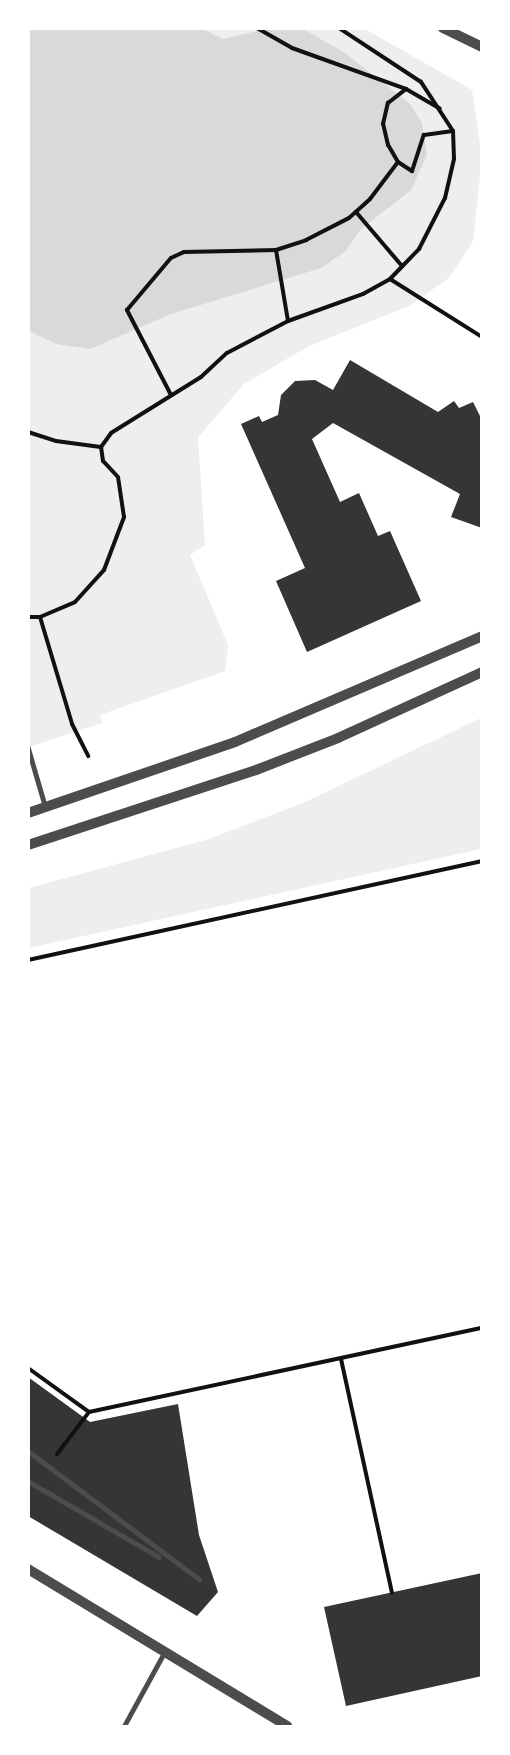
<!DOCTYPE html>
<html>
<head>
<meta charset="utf-8">
<style>
	body { margin:0 }
	#map { position:relative; width:510px; height:1755px; overflow:hidden; background:#fff; font-family:"DejaVu Sans",sans-serif }
	div>[style] { position:absolute }
	.green>* { inset:0; background:#eee }
	.water>* { inset:0; background:#d9d9d9 }
	.building>* { inset:0; background:#353535 }
	.path>* { height:4px; margin:-2px; padding:0 2px; transform-origin:2px; border-radius:2px; background:#111 }
	.service>* { height:4.5px; margin:-2.25px; padding:0 2.25px; transform-origin:2.25px; border-radius:2.25px; background:#4c4c4c }
	.tertiary>* { height:10px; margin:-5px; padding:0 5px; transform-origin:5px; border-radius:5px; background:#4c4c4c }
	span { translate:-50% -50%; white-space:nowrap; text-align:center; line-height:1.15; -webkit-text-stroke:4.5px #fff; paint-order:stroke }
	.frame { position:absolute; inset:0; border:30px solid #fff; pointer-events:none }
</style>
</head>
<body>
<div id="map">
	<div class="green">
		<div style="clip-path:polygon(28px 29px,365px 29px,472px 90px,482px 157px,473px 241px,449px 278px,409px 306px,309px 346px,244px 384px,198px 437px,205px 545px,190px 555px,228px 645px,225px 671px,100px 715px,102px 723px,29px 747px)"></div>
		<div style="clip-path:polygon(481px 718px,481px 849px,29px 948px,29px 888px,209px 839px,305px 802px)"></div>
	</div>
	<div class="water">
		<div style="clip-path:polygon(28px 29px,202px 29px,223px 39px,265px 29px,303px 29px,345px 53px,410px 104px,422px 123px,427px 155px,411px 190px,360px 230px,346px 251px,321px 268px,171px 314px,90px 349px,56px 344px,29px 331px)"></div>
	</div>
	<div class="building">
		<div style="clip-path:polygon(350px 360px,438px 412px,454px 401px,459px 408px,473px 402px,482px 420px,482px 528px,451px 517px,460px 494px,333px 423px,312px 439px,340px 502px,359px 493px,378px 536px,390px 531px,421px 601px,307px 652px,276px 581px,305px 568px,241px 424px,259px 416px,262px 422px,278px 415px,281px 395px,295px 381px,315px 380px,333px 390px)"></div>
		<div style="clip-path:polygon(28px 1377px,90px 1422px,178px 1404px,199px 1535px,218px 1592px,197px 1616px,28px 1516px)"></div>
		<div style="clip-path:polygon(482px 1573px,482px 1676px,346px 1706px,324px 1607px)"></div>
	</div>
	<div class="path">
		<div style="left:257px;top:28px;width:40px;rotate:29.7deg"></div>
		<div style="left:292px;top:48px;width:121px;rotate:19.8deg"></div>
		<div style="left:406px;top:89px;width:39px;rotate:30deg"></div>
		<div style="left:398px;top:162px;width:17px;rotate:33deg"></div>
		<div style="left:412px;top:171px;width:38px;rotate:-72deg"></div>
		<div style="left:424px;top:135px;width:29px;rotate:-8deg"></div>
		<div style="left:356px;top:212px;width:71px;rotate:49.6deg"></div>
		<div style="left:276px;top:250px;width:72px;rotate:80.4deg"></div>
		<div style="left:390px;top:279px;width:109px;rotate:32.2deg"></div>
		<div style="left:171px;top:395px;width:96px;rotate:-117.4deg"></div>
		<div style="left:127px;top:310px;width:68px;rotate:-49.8deg"></div>
		<div style="left:171px;top:258px;width:14px;rotate:-25deg"></div>
		<div style="left:184px;top:252px;width:92px;rotate:-1.2deg"></div>
		<div style="left:276px;top:250px;width:32px;rotate:-18deg"></div>
		<div style="left:306px;top:240px;width:48px;rotate:-27.1deg"></div>
		<div style="left:349px;top:218px;width:28px;rotate:-42deg"></div>
		<div style="left:370px;top:199px;width:46px;rotate:-52.9deg"></div>
		<div style="left:398px;top:162px;width:20px;rotate:-120deg"></div>
		<div style="left:388px;top:145px;width:22px;rotate:-103deg"></div>
		<div style="left:383px;top:124px;width:22px;rotate:-77deg"></div>
		<div style="left:388px;top:103px;width:23px;rotate:-38deg"></div>
		<div style="left:28px;top:432px;width:29px;rotate:18deg"></div>
		<div style="left:56px;top:441px;width:45px;rotate:7.6deg"></div>
		<div style="left:28px;top:617px;width:12px"></div>
		<div style="left:40px;top:617px;width:38px;rotate:-23deg"></div>
		<div style="left:75px;top:602px;width:43px;rotate:-47.8deg"></div>
		<div style="left:104px;top:570px;width:57px;rotate:-69.3deg"></div>
		<div style="left:124px;top:517px;width:40px;rotate:-98.5deg"></div>
		<div style="left:118px;top:477px;width:22px;rotate:-133deg"></div>
		<div style="left:103px;top:461px;width:14px;rotate:-98deg"></div>
		<div style="left:101px;top:447px;width:17px;rotate:-54deg"></div>
		<div style="left:111px;top:433px;width:106px;rotate:-31.9deg"></div>
		<div style="left:201px;top:377px;width:35px;rotate:-43deg"></div>
		<div style="left:227px;top:353px;width:69px;rotate:-27.7deg"></div>
		<div style="left:288px;top:321px;width:80px;rotate:-19.8deg"></div>
		<div style="left:363px;top:294px;width:31px;rotate:-29deg"></div>
		<div style="left:390px;top:279px;width:42px;rotate:-46deg"></div>
		<div style="left:419px;top:249px;width:57px;rotate:-63deg"></div>
		<div style="left:445px;top:198px;width:40px;rotate:-77deg"></div>
		<div style="left:454px;top:159px;width:28px;rotate:-92deg"></div>
		<div style="left:453px;top:131px;width:59px;rotate:-123.1deg"></div>
		<div style="left:421px;top:82px;width:98px;rotate:-146.6deg"></div>
		<div style="left:40px;top:617px;width:112px;rotate:73.3deg"></div>
		<div style="left:72px;top:724px;width:36px;rotate:63deg"></div>
		<div style="left:28px;top:960px;width:465px;rotate:-12.3deg"></div>
		<div style="left:341px;top:1359px;width:239px;rotate:77.7deg"></div>
		<div style="left:28px;top:1368px;width:75px;rotate:35.8deg"></div>
		<div style="left:89px;top:1412px;width:402px;rotate:-12.1deg"></div>
		<div style="left:57px;top:1454px;width:53px;rotate:-52.7deg"></div>
	</div>
	<div class="service">
		<div style="left:28px;top:747px;width:60px;rotate:73.7deg"></div>
		<div style="left:28px;top:1451px;width:214px;rotate:36.8deg"></div>
		<div style="left:28px;top:1481px;width:151px;rotate:30.1deg"></div>
		<div style="left:124px;top:1726px;width:83px;rotate:-61.3deg"></div>
	</div>
	<div class="tertiary">
		<div style="left:443px;top:28px;width:43px;rotate:26deg"></div>
		<div style="left:28px;top:813px;width:219px;rotate:-18.9deg"></div>
		<div style="left:235px;top:742px;width:269px;rotate:-23.2deg"></div>
		<div style="left:28px;top:845px;width:240px;rotate:-18.2deg"></div>
		<div style="left:256px;top:770px;width:88px;rotate:-21.3deg"></div>
		<div style="left:338px;top:738px;width:158px;rotate:-24.6deg"></div>
		<div style="left:28px;top:1569px;width:303px;rotate:31.2deg"></div>
	</div>
	<div class="frame"></div>
</div>
</body>
</html>
